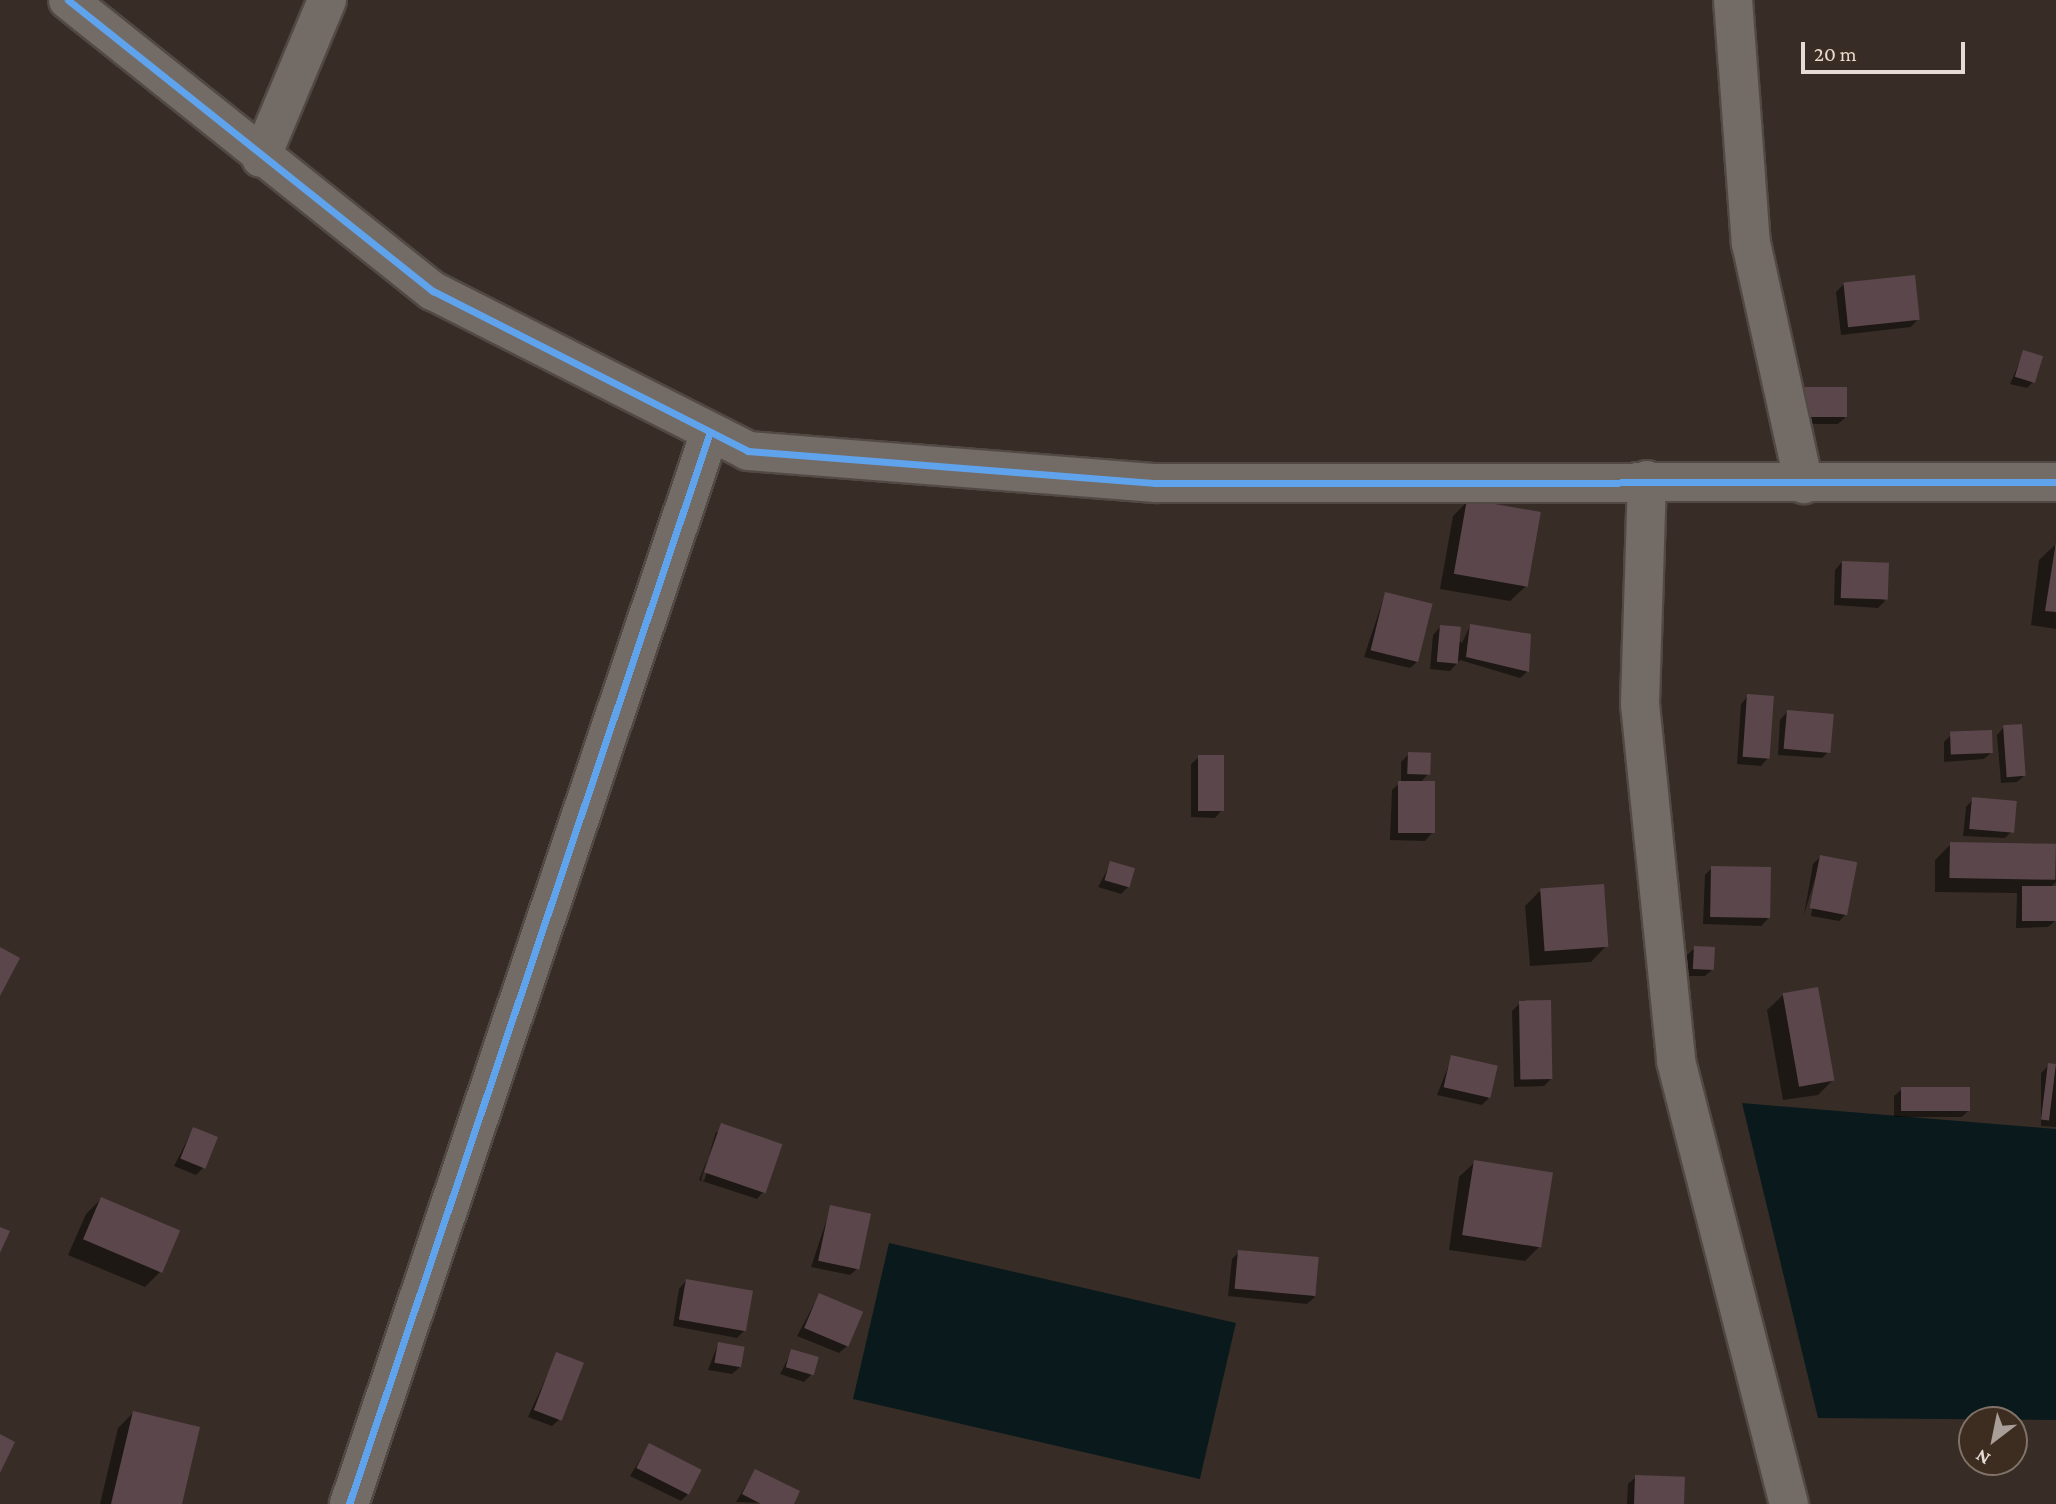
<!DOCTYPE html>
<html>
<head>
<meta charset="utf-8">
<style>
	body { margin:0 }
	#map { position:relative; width:2056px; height:1504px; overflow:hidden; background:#372d26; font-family:"Crimson Pro",serif }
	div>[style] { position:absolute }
	.water>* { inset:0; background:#0a1a1c; transform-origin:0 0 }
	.shadow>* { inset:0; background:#0007 }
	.building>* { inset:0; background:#5b464c; transform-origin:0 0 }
	.roads { filter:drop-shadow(2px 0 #524944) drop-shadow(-2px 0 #524944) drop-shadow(0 2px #524944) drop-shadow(0 -2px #524944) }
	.minor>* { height:38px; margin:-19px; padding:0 19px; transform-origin:19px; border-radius:19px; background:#726b66 }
	.cycleway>* { height:7px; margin:-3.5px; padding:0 3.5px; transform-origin:3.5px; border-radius:3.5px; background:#60a3ed }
	span { translate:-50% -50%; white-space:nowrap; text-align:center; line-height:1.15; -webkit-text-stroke:5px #3d2c20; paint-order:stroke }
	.north { position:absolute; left:1958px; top:1406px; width:70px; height:70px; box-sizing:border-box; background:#3d2c20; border:2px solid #817268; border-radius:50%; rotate:212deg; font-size:19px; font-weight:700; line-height:28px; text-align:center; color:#e7dcd5 }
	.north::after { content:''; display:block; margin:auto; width:24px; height:32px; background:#a99f98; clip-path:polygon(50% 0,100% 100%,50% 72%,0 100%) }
	.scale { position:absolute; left:1801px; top:42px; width:164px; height:32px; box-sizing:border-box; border:4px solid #e7dcd5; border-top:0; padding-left:9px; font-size:21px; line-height:24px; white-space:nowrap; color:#e7dcd5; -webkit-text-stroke:5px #3d2c20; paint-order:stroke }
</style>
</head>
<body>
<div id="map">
	<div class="water">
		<div style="clip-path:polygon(1742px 1103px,2056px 1129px,2056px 1420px,1818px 1418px)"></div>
		<div style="left:889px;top:1243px;width:356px;height:160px;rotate:13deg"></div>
	</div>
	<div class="shadow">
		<div style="clip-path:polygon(1844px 284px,1918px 319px,1911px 327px,1841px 335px,1836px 292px)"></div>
		<div style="clip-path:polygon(2024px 352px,2034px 381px,2027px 388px,2010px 384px)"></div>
		<div style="clip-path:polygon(1804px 390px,1846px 417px,1838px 424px,1797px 424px,1797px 397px)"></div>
		<div style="clip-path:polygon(1468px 501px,1526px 586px,1510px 601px,1440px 589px,1453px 516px)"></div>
		<div style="clip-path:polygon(2055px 545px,2056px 629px,2031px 625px,2039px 560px)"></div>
		<div style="clip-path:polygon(1842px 562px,1885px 601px,1878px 608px,1834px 605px,1835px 570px)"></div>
		<div style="clip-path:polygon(1385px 594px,1418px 661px,1410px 668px,1364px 657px)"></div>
		<div style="clip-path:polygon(1470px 626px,1528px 671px,1520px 678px,1460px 660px,1450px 671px,1430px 669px,1433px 635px,1440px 627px,1462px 643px)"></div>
		<div style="clip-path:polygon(1748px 696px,1768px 758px,1761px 766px,1737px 764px,1741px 704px)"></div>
		<div style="clip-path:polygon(1787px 712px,1830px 750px,1822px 758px,1778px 755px,1780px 720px)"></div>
		<div style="clip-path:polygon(2004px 727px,2025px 775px,2017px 782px,2001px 783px,1997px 735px)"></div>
		<div style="clip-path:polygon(1951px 735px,1992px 752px,1984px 759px,1944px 762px,1944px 742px)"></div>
		<div style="clip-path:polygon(1409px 754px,1429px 773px,1420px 783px,1432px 833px,1425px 841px,1390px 840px,1392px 790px,1401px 782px,1401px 762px)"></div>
		<div style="clip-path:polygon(1199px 757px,1222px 810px,1215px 818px,1191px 817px,1191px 764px)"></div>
		<div style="clip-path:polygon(1973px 799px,2013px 830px,2005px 838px,1963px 836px,1966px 807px)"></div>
		<div style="clip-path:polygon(1951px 844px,2056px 844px,2056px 882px,2050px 888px,2056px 920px,2048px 927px,2016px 928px,2017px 893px,1935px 892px,1935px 860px)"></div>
		<div style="clip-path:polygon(1821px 856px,1846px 914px,1839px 921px,1811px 916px,1820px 862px,1804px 915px,1813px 864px)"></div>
		<div style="clip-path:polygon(1111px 863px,1129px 886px,1121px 894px,1098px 887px)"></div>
		<div style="clip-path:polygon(1712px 868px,1768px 919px,1761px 926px,1703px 924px,1705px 875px)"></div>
		<div style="clip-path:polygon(1540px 891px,1606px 946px,1591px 962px,1530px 966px,1525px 906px)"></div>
		<div style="clip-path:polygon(1695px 948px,1713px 969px,1705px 976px,1687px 976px,1687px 955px)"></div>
		<div style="clip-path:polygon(1783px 995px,1833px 1080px,1818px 1095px,1783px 1100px,1767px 1010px)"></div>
		<div style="clip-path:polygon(1520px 1003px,1552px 1078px,1544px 1086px,1514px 1087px,1512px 1011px)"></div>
		<div style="clip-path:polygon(1452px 1057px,1489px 1098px,1482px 1105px,1437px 1095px)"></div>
		<div style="clip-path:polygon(2049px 1065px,2056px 1065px,2056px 1127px,2041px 1126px,2041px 1073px)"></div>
		<div style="clip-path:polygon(1902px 1089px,1969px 1110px,1962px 1117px,1894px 1117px,1894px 1096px)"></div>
		<div style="clip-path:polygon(evenodd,721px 1125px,764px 1191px,757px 1199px,699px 1180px,721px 1125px,716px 1132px,720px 1132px,704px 1181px,701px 1180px,716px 1132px)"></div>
		<div style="clip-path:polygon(193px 1129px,203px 1168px,196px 1175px,174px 1166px)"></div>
		<div style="clip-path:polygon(1475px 1162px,1540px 1246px,1525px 1261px,1449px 1250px,1459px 1177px)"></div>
		<div style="clip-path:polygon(101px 1199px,160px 1272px,145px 1287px,68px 1255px,86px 1214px)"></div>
		<div style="clip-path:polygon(831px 1207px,858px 1268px,850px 1275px,811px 1267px)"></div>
		<div style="clip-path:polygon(1239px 1252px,1315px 1297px,1307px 1304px,1228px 1296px,1232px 1259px)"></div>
		<div style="clip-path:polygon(686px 1281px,745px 1330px,737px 1338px,673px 1326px,679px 1289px)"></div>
		<div style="clip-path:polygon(819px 1295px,847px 1346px,839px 1353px,797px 1336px)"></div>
		<div style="clip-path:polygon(718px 1344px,740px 1367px,732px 1374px,708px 1370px)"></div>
		<div style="clip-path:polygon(792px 1351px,812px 1374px,804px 1382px,780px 1374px)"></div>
		<div style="clip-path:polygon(557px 1354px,560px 1419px,552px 1426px,528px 1417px)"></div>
		<div style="clip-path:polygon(133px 1413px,180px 1504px,100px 1504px,118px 1428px)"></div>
		<div style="clip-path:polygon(649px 1445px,688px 1494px,681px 1501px,630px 1476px)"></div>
		<div style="clip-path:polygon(755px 1471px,792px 1504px,736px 1502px)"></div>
		<div style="clip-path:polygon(1636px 1477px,1682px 1504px,1627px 1504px,1628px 1484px)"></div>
	</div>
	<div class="building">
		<div style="left:1915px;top:275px;width:45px;height:72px;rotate:84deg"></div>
		<div style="left:2023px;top:350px;width:21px;height:28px;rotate:17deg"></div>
		<div style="left:1847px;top:387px;width:30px;height:43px;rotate:90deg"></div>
		<div style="left:1467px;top:499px;width:75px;height:76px;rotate:10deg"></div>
		<div style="clip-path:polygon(2056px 542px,2056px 612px,2045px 611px)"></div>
		<div style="left:1842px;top:561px;width:47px;height:37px;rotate:2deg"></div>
		<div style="left:1385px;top:592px;width:49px;height:60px;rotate:14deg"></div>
		<div style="clip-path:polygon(1470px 624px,1531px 634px,1529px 672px,1466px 657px)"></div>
		<div style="left:1440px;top:625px;width:21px;height:37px;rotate:5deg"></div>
		<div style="left:1747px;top:694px;width:27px;height:63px;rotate:4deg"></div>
		<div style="left:1787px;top:710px;width:47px;height:39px;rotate:5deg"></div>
		<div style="left:2022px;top:724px;width:52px;height:19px;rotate:86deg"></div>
		<div style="left:1992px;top:730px;width:23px;height:42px;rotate:88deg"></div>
		<div style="left:1408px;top:752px;width:23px;height:22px;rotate:2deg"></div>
		<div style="left:1198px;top:755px;width:26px;height:56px"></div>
		<div style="left:1398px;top:781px;width:37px;height:52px"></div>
		<div style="left:1972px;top:797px;width:45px;height:32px;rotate:5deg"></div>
		<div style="left:1950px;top:842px;width:106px;height:36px;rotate:1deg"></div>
		<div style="left:1820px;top:855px;width:38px;height:54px;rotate:11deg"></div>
		<div style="left:1110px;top:861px;width:26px;height:20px;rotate:16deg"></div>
		<div style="left:1711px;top:866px;width:60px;height:51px;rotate:1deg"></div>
		<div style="left:1604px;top:884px;width:63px;height:64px;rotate:86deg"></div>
		<div style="left:2022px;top:886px;width:34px;height:35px"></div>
		<div style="left:1694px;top:946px;width:21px;height:23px;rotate:3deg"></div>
		<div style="clip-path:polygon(0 947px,20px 958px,0 996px)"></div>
		<div style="left:1818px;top:987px;width:95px;height:36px;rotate:80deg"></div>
		<div style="left:1551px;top:1000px;width:79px;height:32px;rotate:89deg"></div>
		<div style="left:1451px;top:1055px;width:48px;height:33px;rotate:13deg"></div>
		<div style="left:2048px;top:1063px;width:8px;height:57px;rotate:7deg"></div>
		<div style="left:1901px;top:1087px;width:69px;height:24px"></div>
		<div style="left:721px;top:1123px;width:65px;height:52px;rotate:19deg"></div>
		<div style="left:193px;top:1127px;width:27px;height:34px;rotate:22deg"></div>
		<div style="left:1474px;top:1160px;width:80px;height:76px;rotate:9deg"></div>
		<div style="left:101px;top:1197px;width:86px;height:46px;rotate:23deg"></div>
		<div style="left:830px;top:1205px;width:42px;height:57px;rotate:12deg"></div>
		<div style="clip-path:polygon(0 1227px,10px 1231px,0 1253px)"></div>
		<div style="left:1238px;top:1250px;width:81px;height:39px;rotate:5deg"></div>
		<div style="left:686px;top:1279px;width:68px;height:41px;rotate:10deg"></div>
		<div style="left:819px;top:1293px;width:48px;height:38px;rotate:23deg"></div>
		<div style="left:718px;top:1342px;width:27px;height:21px;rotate:10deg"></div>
		<div style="left:791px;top:1349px;width:29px;height:19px;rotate:16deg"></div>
		<div style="left:556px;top:1352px;width:30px;height:62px;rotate:21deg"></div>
		<div style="clip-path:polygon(133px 1411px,200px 1427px,182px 1504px,111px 1504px)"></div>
		<div style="clip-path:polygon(0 1434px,15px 1442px,0 1473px)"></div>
		<div style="left:649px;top:1443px;width:59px;height:28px;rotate:27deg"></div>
		<div style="clip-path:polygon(755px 1469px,800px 1491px,794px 1504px,761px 1504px,742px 1494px)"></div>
		<div style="left:1635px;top:1475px;width:50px;height:29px;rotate:2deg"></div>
	</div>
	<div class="roads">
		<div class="minor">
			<div style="left:68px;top:0;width:467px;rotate:38.6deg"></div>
			<div style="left:433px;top:291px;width:353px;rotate:26.9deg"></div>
			<div style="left:748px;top:451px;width:409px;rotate:4.5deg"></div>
			<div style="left:1156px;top:483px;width:900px;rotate:-0.06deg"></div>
			<div style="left:1733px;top:0;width:244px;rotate:85.8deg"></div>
			<div style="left:1751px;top:243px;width:247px;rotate:77.6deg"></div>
			<div style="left:261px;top:158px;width:171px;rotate:-67.3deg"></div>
			<div style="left:1647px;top:480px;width:224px;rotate:91.8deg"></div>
			<div style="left:1640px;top:704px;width:359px;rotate:84.2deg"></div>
			<div style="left:1676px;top:1061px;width:457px;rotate:75.7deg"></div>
			<div style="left:349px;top:1504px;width:1128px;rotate:-71.39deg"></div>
		</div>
	</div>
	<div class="cycleway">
		<div style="left:68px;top:0;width:467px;rotate:38.6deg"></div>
		<div style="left:433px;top:291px;width:353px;rotate:26.9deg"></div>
		<div style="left:748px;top:451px;width:409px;rotate:4.5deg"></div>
		<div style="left:1156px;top:483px;width:900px;rotate:-0.06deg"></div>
		<div style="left:349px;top:1504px;width:1128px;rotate:-71.39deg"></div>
	</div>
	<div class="north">N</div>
	<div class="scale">20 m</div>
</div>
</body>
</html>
